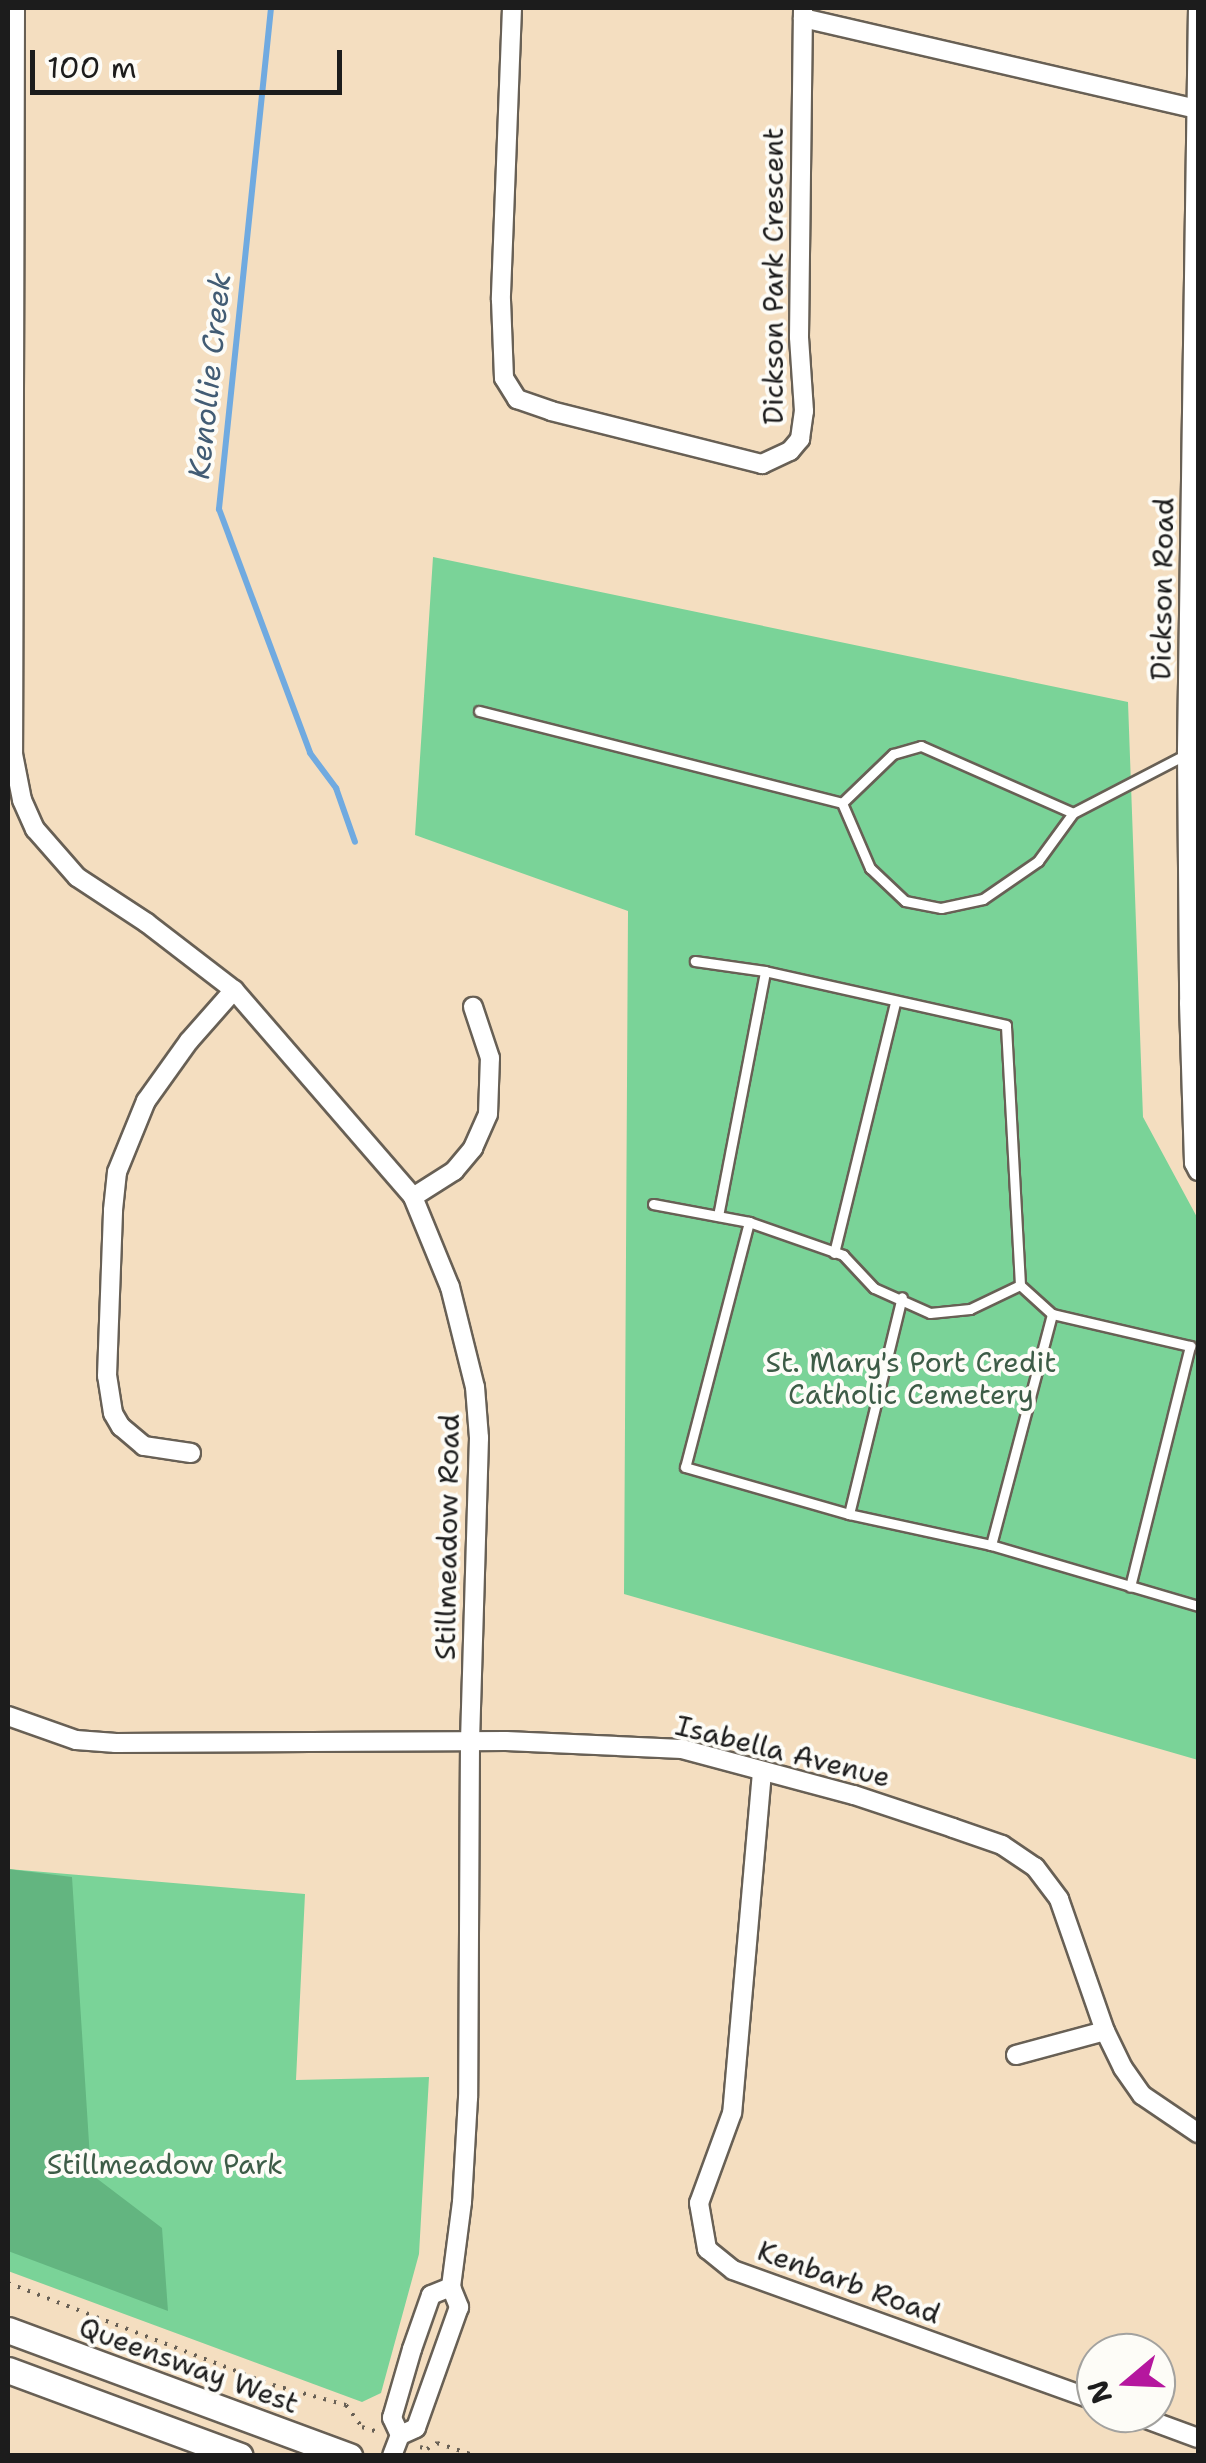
<!DOCTYPE html>
<html>
<head>
<meta charset="utf-8">
<style>
	body { margin:0 }
	#map { position:relative; width:1206px; height:2463px; overflow:hidden; background:#f4dec0; font-family:"Shantell Sans",sans-serif }
	div>[style] { position:absolute }
	.green>* { inset:0; background:#7ad398 }
	.forest>* { inset:0; background:#63b580 }
	.stream>* { height:6px; margin:-3px; padding:0 3px; transform-origin:3px; border-radius:3px; background:#70aae0 }
	.path>* { height:4px; margin-top:-2px; transform-origin:0; background:repeating-linear-gradient(90deg,#686055 0 2.5px,transparent 0 10.5px) }
	.roads { filter:drop-shadow(2px 0 #686055) drop-shadow(-2px 0 #686055) drop-shadow(0 2px #686055) drop-shadow(0 -2px #686055) }
	.service>* { height:9px; margin:-4.5px; padding:0 4.5px; transform-origin:4.5px; border-radius:4.5px; background:#fff }
	.minor>* { height:18px; margin:-9px; padding:0 9px; transform-origin:9px; border-radius:9px; background:#fff }
	.secondary>* { height:25px; margin:-12.5px; padding:0 12.5px; transform-origin:12.5px; border-radius:12.5px; background:#fff }
	span { translate:-50% -50%; white-space:nowrap; text-align:center; line-height:1.15; -webkit-text-stroke:8px #fdfcf7; paint-order:stroke }
	.street-label { font-size:28px; color:#1c1c1c }
	.park-label { font-size:28px; color:#3d5c47 }
	.water-label { font-size:30px; color:#425c74; font-style:italic }
	.frame { position:absolute; inset:0; border:10px solid #1c1c1c; pointer-events:none }
	.north { position:absolute; left:1076px; top:2333px; width:100px; height:100px; box-sizing:border-box; background:#fdfcf7; border:2px solid #a3a29f; border-radius:50%; rotate:251deg; font-size:28px; font-weight:700; line-height:40px; text-align:center; color:#1c1c1c }
	.north::after { content:''; display:block; margin:auto; width:35px; height:45px; background:#b5179e; clip-path:polygon(50% 0,100% 100%,50% 72%,0 100%) }
	.scale { position:absolute; left:30px; top:50px; width:312px; height:45px; box-sizing:border-box; border:5px solid #1c1c1c; border-top:0; padding-left:12px; font-size:30px; line-height:35px; white-space:nowrap; color:#1c1c1c; -webkit-text-stroke:8px #fdfcf7; paint-order:stroke }
</style>
</head>
<body>
<div id="map">
	<div class="green">
		<div style="clip-path:polygon(433px 557px,1128px 702px,1143px 1117px,1198px 1219px,1198px 1760px,624px 1594px,628px 911px,415px 835px)"></div>
		<div style="clip-path:polygon(8px 1869px,305px 1894px,296px 2080px,429px 2077px,419px 2254px,381px 2393px,362px 2402px,8px 2271px)"></div>
	</div>
	<div class="forest">
		<div style="clip-path:polygon(8px 1869px,72px 1877px,91px 2174px,162px 2228px,168px 2311px,8px 2251px)"></div>
	</div>
	<div class="stream">
		<div style="left:271px;top:8px;width:504px;rotate:95.93deg"></div>
		<div style="left:219px;top:509px;width:260px;rotate:69.5deg"></div>
		<div style="left:310px;top:753px;width:44px;rotate:53.4deg"></div>
		<div style="left:336px;top:788px;width:57px;rotate:70.6deg"></div>
	</div>
	<div class="path">
		<div style="left:8px;top:2283px;width:284px;rotate:21.1deg"></div>
		<div style="left:273px;top:2385px;width:76px;rotate:15.3deg"></div>
		<div style="left:346px;top:2405px;width:27px;rotate:54deg"></div>
		<div style="left:362px;top:2427px;width:17px;rotate:17deg"></div>
		<div style="left:420px;top:2447px;width:7px;rotate:16deg"></div>
		<div style="left:427px;top:2449px;width:12px;rotate:-31deg"></div>
		<div style="left:437px;top:2443px;width:41px;rotate:18.4deg"></div>
	</div>
	<div class="roads">
		<div class="service">
			<div style="left:479px;top:711px;width:374px;rotate:14.2deg"></div>
			<div style="left:842px;top:803px;width:71px;rotate:66.7deg"></div>
			<div style="left:870px;top:868px;width:48px;rotate:43.3deg"></div>
			<div style="left:905px;top:901px;width:37px;rotate:11deg"></div>
			<div style="left:941px;top:908px;width:43px;rotate:-12.1deg"></div>
			<div style="left:983px;top:899px;width:67px;rotate:-34.6deg"></div>
			<div style="left:1038px;top:861px;width:59px;rotate:-53.9deg"></div>
			<div style="left:1073px;top:813px;width:128px;rotate:-27.4deg"></div>
			<div style="left:842px;top:803px;width:71px;rotate:-43.9deg"></div>
			<div style="left:893px;top:754px;width:29px;rotate:-16deg"></div>
			<div style="left:921px;top:746px;width:166px;rotate:23.8deg"></div>
			<div style="left:653px;top:1204px;width:98px;rotate:10.6deg"></div>
			<div style="left:749px;top:1222px;width:100px;rotate:19.3deg"></div>
			<div style="left:843px;top:1255px;width:45px;rotate:46.8deg"></div>
			<div style="left:874px;top:1288px;width:61px;rotate:24.1deg"></div>
			<div style="left:930px;top:1313px;width:40px;rotate:-5.7deg"></div>
			<div style="left:970px;top:1309px;width:55px;rotate:-25.6deg"></div>
			<div style="left:1020px;top:1285px;width:260px;rotate:-93.1deg"></div>
			<div style="left:1006px;top:1025px;width:247px;rotate:-167.4deg"></div>
			<div style="left:765px;top:971px;width:71px;rotate:-171.9deg"></div>
			<div style="left:718px;top:1216px;width:249px;rotate:-79.1deg"></div>
			<div style="left:749px;top:1222px;width:253px;rotate:104.6deg"></div>
			<div style="left:685px;top:1467px;width:171px;rotate:16deg"></div>
			<div style="left:849px;top:1514px;width:145px;rotate:12.3deg"></div>
			<div style="left:991px;top:1545px;width:216px;rotate:16.4deg"></div>
			<div style="left:834px;top:1253px;width:258px;rotate:-76.3deg"></div>
			<div style="left:1020px;top:1285px;width:43px;rotate:42.2deg"></div>
			<div style="left:1052px;top:1314px;width:142px;rotate:13.1deg"></div>
			<div style="left:1190px;top:1346px;width:248px;rotate:104deg"></div>
			<div style="left:849px;top:1514px;width:223px;rotate:-76.3deg"></div>
			<div style="left:991px;top:1545px;width:239px;rotate:-75.2deg"></div>
		</div>
		<div class="minor">
			<div style="left:15px;top:8px;width:746px;rotate:90.15deg"></div>
			<div style="left:13px;top:754px;width:47px;rotate:78.9deg"></div>
			<div style="left:22px;top:800px;width:32px;rotate:66deg"></div>
			<div style="left:35px;top:829px;width:64px;rotate:48.8deg"></div>
			<div style="left:77px;top:877px;width:84px;rotate:33.3deg"></div>
			<div style="left:147px;top:923px;width:110px;rotate:37.6deg"></div>
			<div style="left:234px;top:990px;width:274px;rotate:49.1deg"></div>
			<div style="left:413px;top:1197px;width:97px;rotate:67.7deg"></div>
			<div style="left:450px;top:1287px;width:103px;rotate:76deg"></div>
			<div style="left:475px;top:1387px;width:51px;rotate:85.5deg"></div>
			<div style="left:479px;top:1438px;width:305px;rotate:91.7deg"></div>
			<div style="left:470px;top:1743px;width:355px;rotate:90.3deg"></div>
			<div style="left:468px;top:2098px;width:104px;rotate:93.3deg"></div>
			<div style="left:462px;top:2202px;width:86px;rotate:97.4deg"></div>
			<div style="left:451px;top:2287px;width:22px;rotate:68deg"></div>
			<div style="left:459px;top:2307px;width:128px;rotate:109.6deg"></div>
			<div style="left:416px;top:2428px;width:17px;rotate:156deg"></div>
			<div style="left:400px;top:2435px;width:22px;rotate:111deg"></div>
			<div style="left:512px;top:8px;width:292px;rotate:92.2deg"></div>
			<div style="left:501px;top:300px;width:78px;rotate:87.8deg"></div>
			<div style="left:504px;top:378px;width:25px;rotate:58deg"></div>
			<div style="left:517px;top:399px;width:36px;rotate:19deg"></div>
			<div style="left:551px;top:411px;width:218px;rotate:14.1deg"></div>
			<div style="left:762px;top:464px;width:31px;rotate:-25deg"></div>
			<div style="left:790px;top:451px;width:16px;rotate:-50deg"></div>
			<div style="left:800px;top:439px;width:28px;rotate:-82deg"></div>
			<div style="left:804px;top:411px;width:74px;rotate:-93.9deg"></div>
			<div style="left:799px;top:337px;width:329px;rotate:-89.3deg"></div>
			<div style="left:1198px;top:8px;width:745px;rotate:90.85deg"></div>
			<div style="left:1187px;top:753px;width:250px;rotate:89.5deg"></div>
			<div style="left:1189px;top:1003px;width:160px;rotate:88.2deg"></div>
			<div style="left:1194px;top:1163px;width:9px;rotate:63deg"></div>
			<div style="left:803px;top:18px;width:404px;rotate:13deg"></div>
			<div style="left:413px;top:1197px;width:49px;rotate:-32.4deg"></div>
			<div style="left:454px;top:1171px;width:30px;rotate:-50deg"></div>
			<div style="left:473px;top:1148px;width:37px;rotate:-66deg"></div>
			<div style="left:488px;top:1114px;width:56px;rotate:-88deg"></div>
			<div style="left:490px;top:1058px;width:54px;rotate:-108.4deg"></div>
			<div style="left:191px;top:1453px;width:48px;rotate:-171.5deg"></div>
			<div style="left:144px;top:1446px;width:30px;rotate:-140deg"></div>
			<div style="left:121px;top:1427px;width:16px;rotate:-120deg"></div>
			<div style="left:113px;top:1413px;width:37px;rotate:-99deg"></div>
			<div style="left:107px;top:1376px;width:166px;rotate:-87.9deg"></div>
			<div style="left:113px;top:1210px;width:38px;rotate:-84deg"></div>
			<div style="left:117px;top:1172px;width:77px;rotate:-67.8deg"></div>
			<div style="left:146px;top:1101px;width:74px;rotate:-54.4deg"></div>
			<div style="left:189px;top:1041px;width:68px;rotate:-48.6deg"></div>
			<div style="left:8px;top:1716px;width:72px;rotate:19.4deg"></div>
			<div style="left:76px;top:1740px;width:40px;rotate:4.3deg"></div>
			<div style="left:116px;top:1743px;width:390px;rotate:-0.3deg"></div>
			<div style="left:506px;top:1741px;width:176px;rotate:2.6deg"></div>
			<div style="left:682px;top:1749px;width:178px;rotate:15deg"></div>
			<div style="left:854px;top:1795px;width:104px;rotate:18.4deg"></div>
			<div style="left:953px;top:1828px;width:52px;rotate:19.1deg"></div>
			<div style="left:1002px;top:1845px;width:40px;rotate:34deg"></div>
			<div style="left:1035px;top:1867px;width:40px;rotate:53deg"></div>
			<div style="left:1059px;top:1899px;width:140px;rotate:70.8deg"></div>
			<div style="left:1105px;top:2031px;width:41px;rotate:64.1deg"></div>
			<div style="left:1123px;top:2068px;width:33px;rotate:55deg"></div>
			<div style="left:1142px;top:2095px;width:68px;rotate:34.2deg"></div>
			<div style="left:762px;top:1772px;width:342px;rotate:95deg"></div>
			<div style="left:732px;top:2113px;width:96px;rotate:110.1deg"></div>
			<div style="left:699px;top:2203px;width:47px;rotate:80.1deg"></div>
			<div style="left:707px;top:2249px;width:33px;rotate:39deg"></div>
			<div style="left:733px;top:2270px;width:386px;rotate:19.8deg"></div>
			<div style="left:1016px;top:2055px;width:92px;rotate:-15.1deg"></div>
			<div style="left:1130px;top:2413px;width:72px;rotate:20.2deg"></div>
			<div style="left:400px;top:2435px;width:19px;rotate:-115deg"></div>
			<div style="left:392px;top:2418px;width:72px;rotate:-73.8deg"></div>
			<div style="left:412px;top:2349px;width:57px;rotate:-70.6deg"></div>
			<div style="left:431px;top:2295px;width:22px;rotate:-22deg"></div>
		</div>
		<div class="secondary">
			<div style="left:8px;top:2330px;width:364px;rotate:20.3deg"></div>
			<div style="left:8px;top:2370px;width:247px;rotate:20.3deg"></div>
		</div>
	</div>
	<div class="street-label">
		<span style="left:773px;top:276px;rotate:-90deg">Dickson Park Crescent</span>
		<span style="left:1162px;top:589px;rotate:-89deg">Dickson Road</span>
		<span style="left:447px;top:1537px;rotate:-89deg">Stillmeadow Road</span>
		<span style="left:783px;top:1751px;rotate:14deg">Isabella Avenue</span>
		<span style="left:849px;top:2282px;rotate:20deg">Kenbarb Road</span>
		<span style="left:189px;top:2365px;rotate:20deg">Queensway West</span>
	</div>
	<div class="park-label">
		<span style="left:911px;top:1378px">St. Mary's Port Credit<br>Catholic Cemetery</span>
		<span style="left:165px;top:2164px">Stillmeadow Park</span>
	</div>
	<div class="water-label">
		<span style="left:210px;top:376px;rotate:-84deg">Kenollie Creek</span>
	</div>
	<div class="frame"></div>
	<div class="north">N</div>
	<div class="scale">100 m</div>
</div>
</body>
</html>
